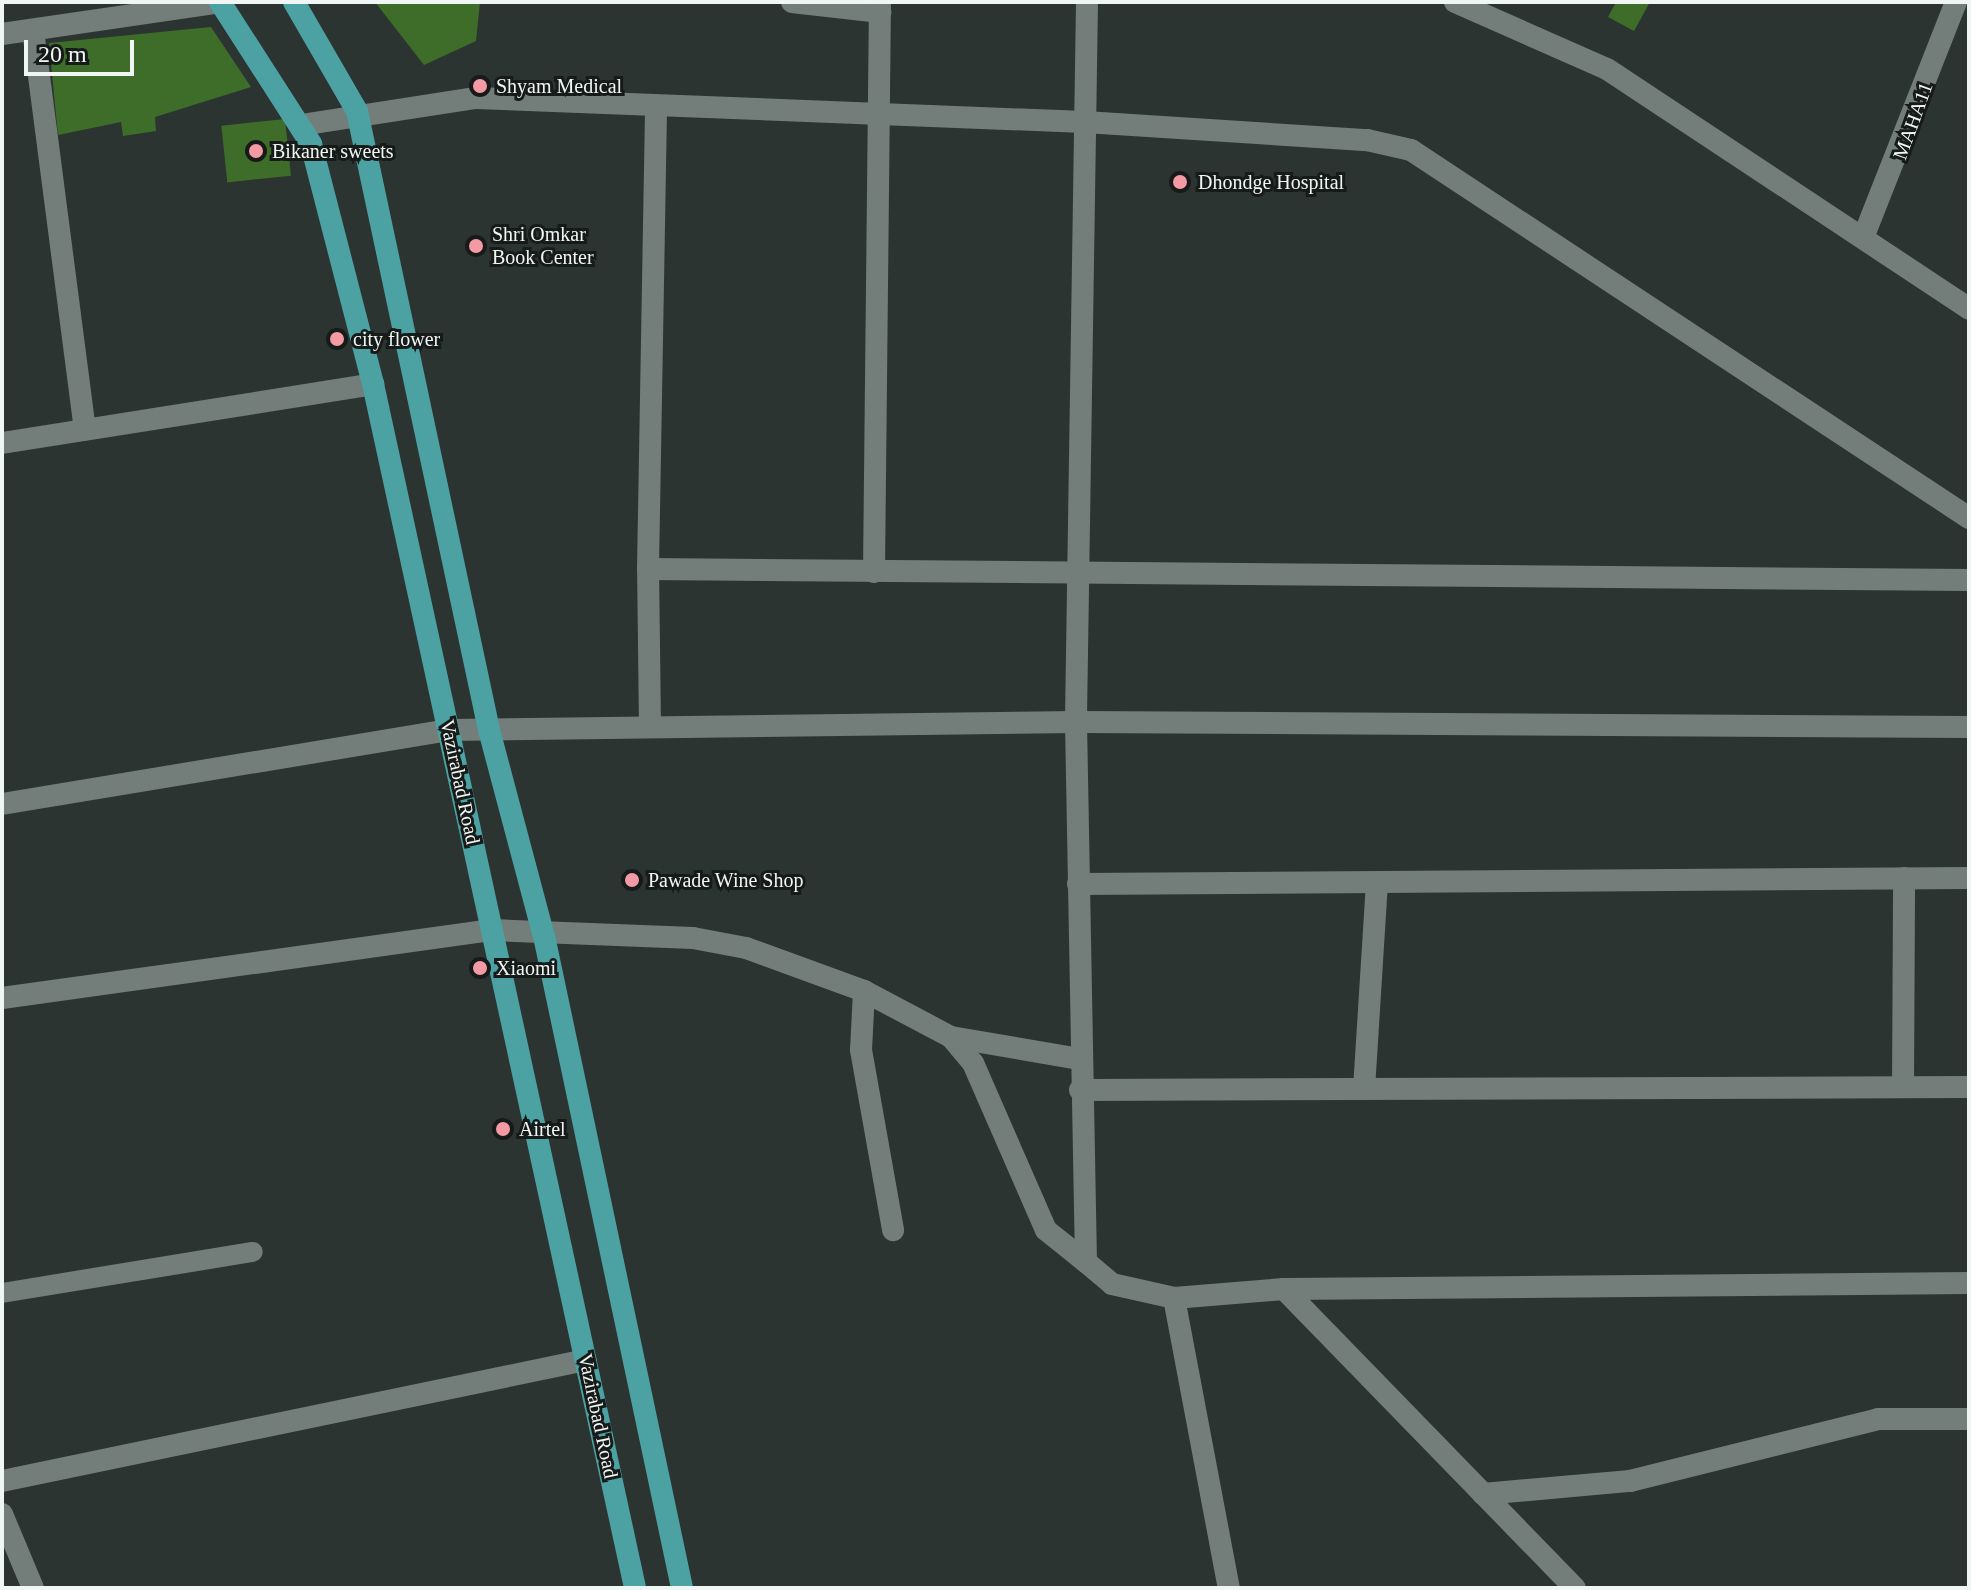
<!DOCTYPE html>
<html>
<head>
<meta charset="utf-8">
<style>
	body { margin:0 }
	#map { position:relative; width:1971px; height:1590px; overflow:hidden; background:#2b3430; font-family:Georgia,serif }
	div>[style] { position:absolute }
	.building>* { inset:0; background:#3e6d29; transform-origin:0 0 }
	.service>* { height:20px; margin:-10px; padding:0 10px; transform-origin:10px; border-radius:10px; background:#737d79 }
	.minor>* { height:22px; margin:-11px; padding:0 11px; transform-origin:11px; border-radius:11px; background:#737d79 }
	.tertiary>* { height:22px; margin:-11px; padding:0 11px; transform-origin:11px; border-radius:11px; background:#737d79 }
	.primary>* { height:22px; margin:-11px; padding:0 11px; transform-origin:11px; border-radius:11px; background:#4ca1a3 }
	.dots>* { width:22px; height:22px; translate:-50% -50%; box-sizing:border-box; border:4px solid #161a19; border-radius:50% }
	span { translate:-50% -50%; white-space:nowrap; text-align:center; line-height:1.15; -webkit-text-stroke:6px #161a19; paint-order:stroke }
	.poi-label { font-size:20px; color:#f0f6f3 }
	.left { translate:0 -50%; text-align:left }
	.street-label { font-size:20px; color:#f0f6f3 }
	.frame { position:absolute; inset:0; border:4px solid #f0f6f3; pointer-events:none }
	.scale { position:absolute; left:24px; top:40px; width:110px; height:36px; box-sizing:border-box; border:4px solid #f0f6f3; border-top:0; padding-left:10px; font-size:24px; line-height:28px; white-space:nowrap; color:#f0f6f3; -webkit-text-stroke:6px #161a19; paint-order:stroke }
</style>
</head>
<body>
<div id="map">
	<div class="building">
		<div style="clip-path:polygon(375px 2px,480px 2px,476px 41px,424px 65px)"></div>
		<div style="clip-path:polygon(1616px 2px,1650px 2px,1634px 31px,1608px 17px)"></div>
		<div style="clip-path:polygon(211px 27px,251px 87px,155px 117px,156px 131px,123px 136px,121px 122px,58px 135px,49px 43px)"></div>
		<div style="left:285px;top:119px;width:57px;height:64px;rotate:84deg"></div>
	</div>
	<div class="service">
		<div style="left:2px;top:1293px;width:254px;rotate:-9.3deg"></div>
	</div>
	<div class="minor">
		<div style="left:792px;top:2px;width:89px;rotate:6.5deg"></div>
		<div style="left:1087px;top:2px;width:720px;rotate:90.88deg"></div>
		<div style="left:1076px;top:722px;width:893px;rotate:0.32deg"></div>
		<div style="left:33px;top:30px;width:403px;rotate:82.6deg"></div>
		<div style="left:2px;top:34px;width:221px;rotate:-8.3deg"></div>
		<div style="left:301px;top:125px;width:177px;rotate:-8.8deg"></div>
		<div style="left:476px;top:98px;width:609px;rotate:2.26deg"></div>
		<div style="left:1085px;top:122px;width:283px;rotate:3.7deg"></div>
		<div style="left:1367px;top:140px;width:45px;rotate:12.8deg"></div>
		<div style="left:1411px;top:150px;width:668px;rotate:33.4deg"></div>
		<div style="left:1863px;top:238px;width:254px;rotate:-68.5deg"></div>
		<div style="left:2px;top:443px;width:376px;rotate:-9deg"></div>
		<div style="left:648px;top:569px;width:461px;rotate:-89deg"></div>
		<div style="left:874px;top:572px;width:570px;rotate:-89.4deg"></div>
		<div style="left:650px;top:727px;width:158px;rotate:-90.7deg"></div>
		<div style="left:648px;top:569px;width:1321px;rotate:0.48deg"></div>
		<div style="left:2px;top:804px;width:452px;rotate:-9.4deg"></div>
		<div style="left:448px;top:730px;width:628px;rotate:-0.73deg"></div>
		<div style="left:1076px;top:722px;width:540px;rotate:88.94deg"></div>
		<div style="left:1086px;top:1262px;width:34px;rotate:40deg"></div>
		<div style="left:1112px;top:1284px;width:64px;rotate:12.7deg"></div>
		<div style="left:1174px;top:1298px;width:110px;rotate:-4.7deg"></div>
		<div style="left:1284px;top:1289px;width:417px;rotate:45.8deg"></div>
		<div style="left:1078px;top:884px;width:891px;rotate:-0.39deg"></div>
		<div style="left:864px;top:991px;width:59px;rotate:92.9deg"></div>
		<div style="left:861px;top:1050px;width:183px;rotate:79.9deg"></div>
		<div style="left:2px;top:998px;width:495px;rotate:-7.9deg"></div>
		<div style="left:492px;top:930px;width:201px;rotate:2.3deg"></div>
		<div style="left:693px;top:938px;width:54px;rotate:10.7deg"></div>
		<div style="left:746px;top:948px;width:126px;rotate:20deg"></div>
		<div style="left:864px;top:991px;width:98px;rotate:27.9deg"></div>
		<div style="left:951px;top:1037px;width:34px;rotate:50deg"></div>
		<div style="left:973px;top:1063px;width:182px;rotate:66.4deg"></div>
		<div style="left:1046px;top:1230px;width:51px;rotate:38.7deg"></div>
		<div style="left:951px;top:1037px;width:131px;rotate:9.7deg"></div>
		<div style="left:1903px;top:1087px;width:209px;rotate:-89.7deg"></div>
		<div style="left:1364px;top:1089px;width:206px;rotate:-86.4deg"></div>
		<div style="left:1080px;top:1090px;width:889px;rotate:-0.19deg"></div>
		<div style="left:1284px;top:1289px;width:685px;rotate:-0.5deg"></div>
		<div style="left:1174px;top:1298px;width:295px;rotate:79.3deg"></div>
		<div style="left:2px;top:1481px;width:596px;rotate:-11.71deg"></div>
		<div style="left:1483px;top:1494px;width:148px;rotate:-5.1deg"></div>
		<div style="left:1630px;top:1481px;width:256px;rotate:-14deg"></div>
		<div style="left:1878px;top:1419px;width:91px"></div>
		<div style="left:2px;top:1514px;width:80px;rotate:67.3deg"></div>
	</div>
	<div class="tertiary">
		<div style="left:1455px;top:2px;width:166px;rotate:23.8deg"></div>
		<div style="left:1607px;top:69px;width:434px;rotate:33.5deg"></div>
	</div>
	<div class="primary">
		<div style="left:220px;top:2px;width:169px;rotate:57.3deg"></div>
		<div style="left:311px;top:144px;width:248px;rotate:75.5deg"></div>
		<div style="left:373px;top:384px;width:1232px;rotate:77.72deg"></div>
		<div style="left:294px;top:2px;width:126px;rotate:60deg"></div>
		<div style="left:357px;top:111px;width:633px;rotate:77.96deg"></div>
		<div style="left:489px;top:730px;width:213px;rotate:75.1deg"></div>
		<div style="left:544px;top:936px;width:666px;rotate:78.05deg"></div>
	</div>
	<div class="dots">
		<div style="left:480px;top:86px;background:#f49aa4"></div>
		<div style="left:256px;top:151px;background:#f49aa4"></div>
		<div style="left:1180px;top:182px;background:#f49aa4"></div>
		<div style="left:476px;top:246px;background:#f49aa4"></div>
		<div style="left:337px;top:339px;background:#f49aa4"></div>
		<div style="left:632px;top:880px;background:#f49aa4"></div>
		<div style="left:480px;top:968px;background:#f49aa4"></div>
		<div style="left:503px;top:1129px;background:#f49aa4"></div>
	</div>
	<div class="poi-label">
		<span class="left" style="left:496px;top:86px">Shyam Medical</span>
		<span class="left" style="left:272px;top:151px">Bikaner sweets</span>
		<span class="left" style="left:1198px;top:182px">Dhondge Hospital</span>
		<span class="left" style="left:492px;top:246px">Shri Omkar<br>Book Center</span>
		<span class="left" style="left:353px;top:339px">city flower</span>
		<span class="left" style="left:648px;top:880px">Pawade Wine Shop</span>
		<span class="left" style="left:496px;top:968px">Xiaomi</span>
		<span class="left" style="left:519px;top:1129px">Airtel</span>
	</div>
	<div class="street-label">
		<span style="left:1913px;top:121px;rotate:-70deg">MAHA11</span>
		<span style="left:460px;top:782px;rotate:78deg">Vazirabad Road</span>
		<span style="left:598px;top:1416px;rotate:78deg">Vazirabad Road</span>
	</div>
	<div class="frame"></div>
	<div class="scale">20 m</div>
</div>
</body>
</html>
